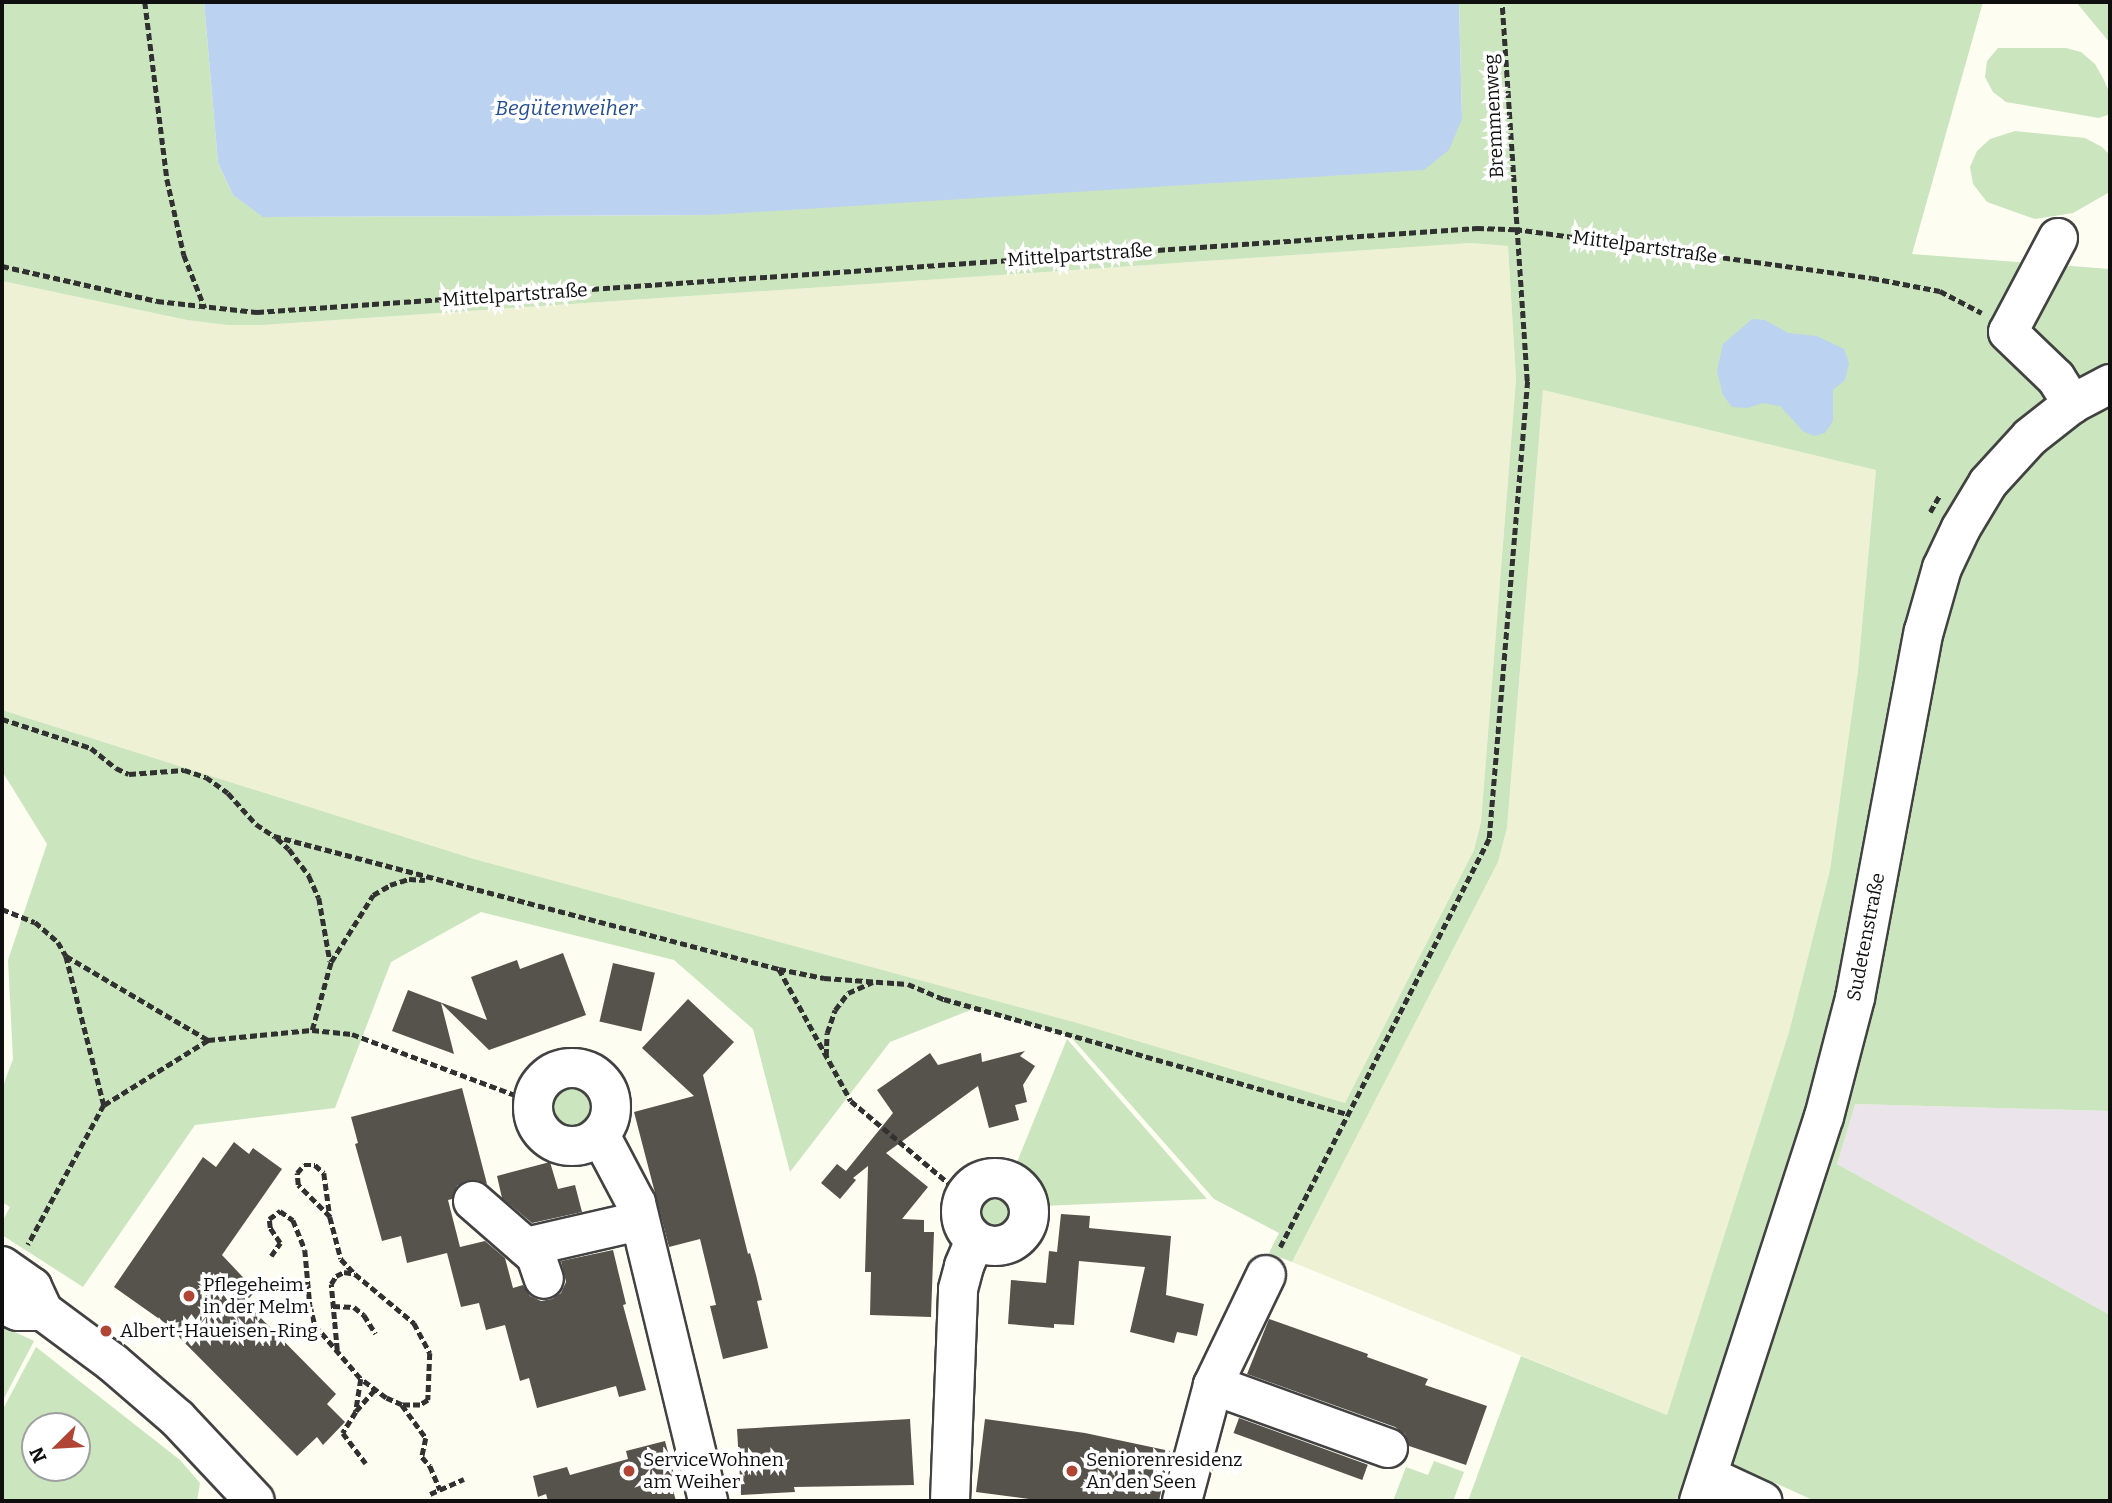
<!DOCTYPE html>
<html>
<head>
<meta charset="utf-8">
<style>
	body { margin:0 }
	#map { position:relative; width:2112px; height:1503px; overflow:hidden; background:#fdfdf2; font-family:Bitter,serif }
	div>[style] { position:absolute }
	.industrial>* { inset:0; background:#ece4eb }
	.farmland>* { inset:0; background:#eef1d4 }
	.green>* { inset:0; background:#cbe5be }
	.round { border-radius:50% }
	.water>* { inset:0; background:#bbd3f0 }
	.building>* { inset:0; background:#56524c; transform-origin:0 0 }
	.path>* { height:4.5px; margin-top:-2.25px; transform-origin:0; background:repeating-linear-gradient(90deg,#313131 0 7px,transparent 0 10.5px) }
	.roads { filter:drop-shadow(2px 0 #424242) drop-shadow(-2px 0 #424242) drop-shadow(0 2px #424242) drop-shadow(0 -2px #424242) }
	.minor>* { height:38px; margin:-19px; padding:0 19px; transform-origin:19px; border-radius:19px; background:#fff }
	.minor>.ring { margin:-19px; padding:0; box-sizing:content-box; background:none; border:38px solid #fff; border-radius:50% }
	.dots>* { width:19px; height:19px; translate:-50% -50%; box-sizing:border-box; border:4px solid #fff; border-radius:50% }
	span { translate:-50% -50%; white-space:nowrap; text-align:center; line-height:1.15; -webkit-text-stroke:7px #fff; paint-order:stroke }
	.street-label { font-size:19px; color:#0f0f0f }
	.poi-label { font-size:19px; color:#0f0f0f }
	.left { translate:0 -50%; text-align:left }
	.water-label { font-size:21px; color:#244f94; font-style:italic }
	.frame { position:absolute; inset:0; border:4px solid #0f0f0f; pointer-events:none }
	.north { position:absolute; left:21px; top:1412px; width:70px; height:70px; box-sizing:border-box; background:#fff; border:2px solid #9f9f9f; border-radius:50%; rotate:246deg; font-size:19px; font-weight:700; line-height:28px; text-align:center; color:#0f0f0f }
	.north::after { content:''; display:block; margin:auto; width:24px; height:32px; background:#b04535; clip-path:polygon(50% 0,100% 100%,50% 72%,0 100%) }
</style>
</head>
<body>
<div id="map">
	<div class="industrial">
		<div style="clip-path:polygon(1854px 1104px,2110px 1111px,2110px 1315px,1837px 1164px)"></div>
	</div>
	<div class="farmland">
		<div style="clip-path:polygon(1471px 243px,1508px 246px,1516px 379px,1481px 822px,1474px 850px,1345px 1103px,1074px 1022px,474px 859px,2px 710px,2px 281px,187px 320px,227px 325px,263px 325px)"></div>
		<div style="clip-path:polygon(1543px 390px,1876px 470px,1858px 670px,1830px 870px,1789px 1032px,1667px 1415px,1292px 1262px,1498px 862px,1507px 828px)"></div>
	</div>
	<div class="green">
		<div style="clip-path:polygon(2px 2px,204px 2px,218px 163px,233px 195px,264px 217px,709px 215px,1462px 119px,1459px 2px,1983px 2px,1912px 254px,2110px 269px,2110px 1111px,1855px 1104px,1837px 1164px,2110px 1315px,2110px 1501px,1815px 1501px,1773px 1482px,1764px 1501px,1468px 1501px,1521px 1356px,1667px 1415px,1789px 1032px,1830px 870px,1858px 670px,1876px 470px,1543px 390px,1507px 828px,1498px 862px,1292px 1262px,1269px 1253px,1279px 1233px,1214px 1199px,1070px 1036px,973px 1009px,890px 1042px,790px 1172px,753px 1029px,674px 960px,481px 912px,391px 962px,335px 1108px,195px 1125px,83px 1287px,2px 1235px,2px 1222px,10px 1207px,2px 1202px,2px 1089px,13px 1059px,8px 960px,47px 844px,2px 771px,2px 710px,474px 859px,1074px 1022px,1345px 1103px,1474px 850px,1481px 822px,1516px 379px,1508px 246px,1471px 243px,263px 325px,227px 325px,187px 320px,2px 281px)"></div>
		<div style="clip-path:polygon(2076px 2px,2110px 2px,2110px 43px)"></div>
		<div style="clip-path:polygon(1998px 48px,2066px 48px,2081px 52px,2095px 64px,2104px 80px,2110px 94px,2110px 114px,2099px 118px,2006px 102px,1993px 92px,1985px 77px,1987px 61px)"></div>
		<div style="clip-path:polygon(2015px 131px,2085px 138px,2102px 147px,2110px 155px,2108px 193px,2073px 213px,2035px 219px,1987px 202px,1973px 184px,1970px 167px,1977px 151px,1990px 139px)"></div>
		<div style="clip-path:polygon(1067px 1039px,1207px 1199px,1042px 1206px,1034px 1185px,1015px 1167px)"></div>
		<div class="round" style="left:533px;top:1068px;width:78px;height:78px"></div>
		<div class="round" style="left:961px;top:1178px;width:68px;height:68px"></div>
		<div style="clip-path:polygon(2px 1326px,34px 1341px,2px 1402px)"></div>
		<div style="clip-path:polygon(evenodd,36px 1347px,180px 1460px,200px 1483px,197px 1501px,2px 1501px,2px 1411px,36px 1347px,35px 1426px,77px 1426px,77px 1468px,35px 1468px,35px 1426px)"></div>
		<div style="clip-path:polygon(1434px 1461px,1464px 1472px,1453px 1501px,1393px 1501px,1406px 1467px,1428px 1475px)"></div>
	</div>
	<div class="water">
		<div style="clip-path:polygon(204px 2px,1459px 2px,1462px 119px,1449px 150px,1424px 170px,709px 215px,263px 217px,233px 195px,218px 163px)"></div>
		<div style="clip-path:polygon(1752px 319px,1765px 320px,1788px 333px,1817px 336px,1844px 349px,1849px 363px,1845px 380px,1833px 390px,1833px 421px,1825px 433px,1814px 436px,1803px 431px,1780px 406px,1763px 403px,1748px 408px,1732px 407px,1723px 395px,1717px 371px,1723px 344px)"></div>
	</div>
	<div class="building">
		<div style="clip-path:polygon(563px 953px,586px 1015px,489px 1050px,441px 1003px,454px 1054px,392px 1031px,408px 990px,487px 1020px,471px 977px,517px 960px,520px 969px)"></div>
		<div style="left:613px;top:963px;width:43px;height:60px;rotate:13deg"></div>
		<div style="clip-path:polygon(688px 999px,734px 1042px,703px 1075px,748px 1254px,750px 1253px,756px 1275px,762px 1300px,757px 1301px,768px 1348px,723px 1359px,710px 1306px,716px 1305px,700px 1239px,669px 1247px,634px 1112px,694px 1096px,642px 1048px)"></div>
		<div style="clip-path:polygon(1025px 1051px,1020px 1056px,1035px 1066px,1023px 1085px,1027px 1102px,1015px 1105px,1019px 1120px,989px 1128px,978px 1086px,886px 1153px,928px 1187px,902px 1219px,924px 1220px,924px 1232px,934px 1232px,931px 1317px,870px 1315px,871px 1272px,865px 1272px,868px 1166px,853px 1178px,856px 1180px,840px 1199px,821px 1183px,837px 1164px,846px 1171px,893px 1113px,877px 1090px,930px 1053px,938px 1065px,981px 1053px,982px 1062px)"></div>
		<div style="clip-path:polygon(462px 1088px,487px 1184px,477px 1180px,465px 1181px,457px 1186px,452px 1199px,448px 1200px,460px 1247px,485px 1241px,505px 1258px,513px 1288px,523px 1285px,530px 1296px,541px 1301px,552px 1299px,561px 1293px,566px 1282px,561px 1261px,613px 1250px,626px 1304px,623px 1305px,646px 1390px,619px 1397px,616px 1386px,537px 1408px,529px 1378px,520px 1381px,505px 1325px,486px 1330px,479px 1303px,461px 1307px,447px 1253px,407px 1263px,401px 1236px,382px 1241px,355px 1144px,358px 1143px,351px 1117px)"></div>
		<div style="clip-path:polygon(234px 1142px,249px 1154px,253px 1148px,282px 1169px,222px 1255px,256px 1291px,245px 1302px,336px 1394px,327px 1404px,345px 1422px,323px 1445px,317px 1437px,297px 1456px,165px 1323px,114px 1287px,203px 1157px,216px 1167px)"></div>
		<div style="clip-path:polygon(550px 1162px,558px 1189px,575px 1185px,582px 1212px,532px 1223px,502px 1198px,497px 1176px)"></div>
		<div style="clip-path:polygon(1061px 1214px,1090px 1216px,1089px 1228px,1171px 1236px,1166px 1295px,1204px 1304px,1197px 1336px,1177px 1332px,1174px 1343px,1130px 1332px,1145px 1267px,1079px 1261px,1074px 1325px,1054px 1324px,1054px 1328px,1008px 1324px,1011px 1280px,1046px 1283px,1049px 1251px,1057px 1252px)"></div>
		<div style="clip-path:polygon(1269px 1319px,1368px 1354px,1367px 1357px,1428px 1379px,1425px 1385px,1487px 1406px,1466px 1465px,1409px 1446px,1405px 1434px,1395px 1427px,1247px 1374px)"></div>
		<div style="left:1239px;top:1418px;width:137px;height:16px;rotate:20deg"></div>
		<div style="clip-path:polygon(910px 1419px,914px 1485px,794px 1487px,795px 1492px,741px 1495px,737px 1429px)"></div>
		<div style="clip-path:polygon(985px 1419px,1085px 1433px,1170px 1451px,1159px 1501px,1044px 1501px,976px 1492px)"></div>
		<div style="clip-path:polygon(665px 1441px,675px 1478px,670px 1479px,676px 1501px,548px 1501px,546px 1494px,538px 1497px,533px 1476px,567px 1467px,570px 1475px,628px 1459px,626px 1451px)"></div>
	</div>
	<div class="path">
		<div style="left:145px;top:2px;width:178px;rotate:82.9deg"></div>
		<div style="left:167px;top:179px;width:78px;rotate:77.4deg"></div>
		<div style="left:184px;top:255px;width:57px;rotate:68.4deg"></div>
		<div style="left:2px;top:266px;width:159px;rotate:12.7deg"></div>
		<div style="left:157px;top:301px;width:101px;rotate:6.3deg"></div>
		<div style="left:257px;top:312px;width:1223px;rotate:-3.94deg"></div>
		<div style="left:1477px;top:228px;width:38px;rotate:2deg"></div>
		<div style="left:1515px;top:229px;width:360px;rotate:7.8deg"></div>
		<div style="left:1872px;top:278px;width:69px;rotate:10.8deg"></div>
		<div style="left:1940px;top:291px;width:47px;rotate:27.6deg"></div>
		<div style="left:1930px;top:512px;width:20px;rotate:-60deg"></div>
		<div style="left:2px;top:719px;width:94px;rotate:18deg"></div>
		<div style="left:91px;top:748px;width:32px;rotate:39deg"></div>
		<div style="left:116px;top:768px;width:14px;rotate:25deg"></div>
		<div style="left:129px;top:774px;width:55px;rotate:-4.2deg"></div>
		<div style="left:184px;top:770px;width:23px;rotate:18deg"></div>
		<div style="left:206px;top:777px;width:27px;rotate:36deg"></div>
		<div style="left:228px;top:793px;width:42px;rotate:47.9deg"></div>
		<div style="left:256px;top:824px;width:22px;rotate:34deg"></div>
		<div style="left:274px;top:836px;width:522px;rotate:14.75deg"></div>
		<div style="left:779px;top:969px;width:46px;rotate:11.3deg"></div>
		<div style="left:824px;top:978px;width:84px;rotate:4.1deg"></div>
		<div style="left:908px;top:984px;width:39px;rotate:23deg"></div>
		<div style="left:944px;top:999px;width:420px;rotate:15.9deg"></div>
		<div style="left:277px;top:838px;width:16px;rotate:43deg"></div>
		<div style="left:289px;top:849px;width:34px;rotate:53deg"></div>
		<div style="left:309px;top:876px;width:24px;rotate:66deg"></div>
		<div style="left:319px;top:898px;width:64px;rotate:80.1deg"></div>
		<div style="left:2px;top:909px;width:35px;rotate:22deg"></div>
		<div style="left:35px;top:922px;width:30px;rotate:41deg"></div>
		<div style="left:58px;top:942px;width:16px;rotate:60deg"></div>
		<div style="left:66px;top:956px;width:154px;rotate:75.7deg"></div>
		<div style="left:104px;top:1105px;width:159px;rotate:118.5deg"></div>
		<div style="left:66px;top:956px;width:165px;rotate:30.6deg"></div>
		<div style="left:208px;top:1040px;width:104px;rotate:-5.5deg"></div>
		<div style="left:312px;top:1030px;width:40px;rotate:5.7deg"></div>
		<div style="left:352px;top:1034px;width:194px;rotate:20.5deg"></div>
		<div style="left:779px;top:969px;width:150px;rotate:61.4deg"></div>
		<div style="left:851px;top:1101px;width:148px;rotate:40.1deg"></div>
		<div style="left:312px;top:1030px;width:71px;rotate:-74.4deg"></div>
		<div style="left:331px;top:962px;width:79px;rotate:-57.9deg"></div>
		<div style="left:373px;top:895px;width:20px;rotate:-30deg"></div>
		<div style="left:390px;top:885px;width:20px;rotate:-18deg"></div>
		<div style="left:409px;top:879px;width:16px;rotate:4deg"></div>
		<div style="left:826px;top:1056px;width:23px;rotate:-88deg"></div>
		<div style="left:827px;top:1033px;width:24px;rotate:-71deg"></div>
		<div style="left:835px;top:1010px;width:21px;rotate:-53deg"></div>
		<div style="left:848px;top:993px;width:27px;rotate:-24deg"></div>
		<div style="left:104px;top:1105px;width:123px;rotate:-32deg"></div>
		<div style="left:330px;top:1217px;width:45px;rotate:-135deg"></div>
		<div style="left:298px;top:1185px;width:12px;rotate:-95deg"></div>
		<div style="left:297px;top:1173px;width:11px;rotate:-49deg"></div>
		<div style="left:304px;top:1165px;width:11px"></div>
		<div style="left:315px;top:1165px;width:12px;rotate:42deg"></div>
		<div style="left:324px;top:1173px;width:44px;rotate:82.2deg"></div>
		<div style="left:330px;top:1217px;width:43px;rotate:75.3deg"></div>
		<div style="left:341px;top:1259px;width:21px;rotate:47deg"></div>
		<div style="left:1280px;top:1247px;width:459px;rotate:-62.9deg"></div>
		<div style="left:1489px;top:838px;width:459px;rotate:-85.2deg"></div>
		<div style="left:1527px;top:381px;width:380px;rotate:-93.8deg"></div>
		<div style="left:271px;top:1256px;width:16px;rotate:-55deg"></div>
		<div style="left:280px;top:1243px;width:18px;rotate:-124deg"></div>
		<div style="left:270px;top:1228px;width:9px;rotate:-96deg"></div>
		<div style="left:269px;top:1219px;width:14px;rotate:-36deg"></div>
		<div style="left:280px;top:1211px;width:16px;rotate:35deg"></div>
		<div style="left:293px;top:1220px;width:32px;rotate:68deg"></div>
		<div style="left:305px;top:1250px;width:55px;rotate:84.8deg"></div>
		<div style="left:310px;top:1305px;width:21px;rotate:76deg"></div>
		<div style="left:315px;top:1325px;width:71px;rotate:49.6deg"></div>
		<div style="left:361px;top:1379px;width:33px;rotate:99deg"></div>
		<div style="left:356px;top:1412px;width:25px;rotate:122deg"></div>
		<div style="left:343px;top:1433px;width:38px;rotate:53deg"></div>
		<div style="left:333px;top:1306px;width:21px;rotate:3deg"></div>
		<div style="left:354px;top:1307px;width:13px;rotate:39deg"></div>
		<div style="left:364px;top:1315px;width:22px;rotate:58deg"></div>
		<div style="left:337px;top:1350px;width:66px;rotate:-95.2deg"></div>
		<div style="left:331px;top:1284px;width:9px;rotate:-58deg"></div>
		<div style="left:336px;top:1276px;width:9px;rotate:-27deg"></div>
		<div style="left:344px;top:1272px;width:11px;rotate:10deg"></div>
		<div style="left:355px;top:1274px;width:77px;rotate:39.7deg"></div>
		<div style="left:414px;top:1323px;width:34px;rotate:62deg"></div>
		<div style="left:430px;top:1353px;width:47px;rotate:92.4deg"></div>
		<div style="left:428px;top:1400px;width:9px;rotate:148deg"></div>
		<div style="left:420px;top:1405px;width:18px;rotate:180deg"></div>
		<div style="left:402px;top:1405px;width:17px;rotate:-156deg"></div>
		<div style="left:386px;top:1398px;width:31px;rotate:-143deg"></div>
		<div style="left:402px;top:1405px;width:41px;rotate:54deg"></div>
		<div style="left:426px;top:1438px;width:19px;rotate:102deg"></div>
		<div style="left:422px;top:1457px;width:12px;rotate:48deg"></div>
		<div style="left:430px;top:1466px;width:26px;rotate:67deg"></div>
		<div style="left:356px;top:1411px;width:29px;rotate:-49deg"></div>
		<div style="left:430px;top:1494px;width:37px;rotate:-24deg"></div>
	</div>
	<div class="roads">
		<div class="minor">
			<div style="left:2058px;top:238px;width:106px;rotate:118deg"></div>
			<div style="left:2008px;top:332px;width:66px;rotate:43.8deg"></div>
			<div style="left:2056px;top:378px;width:31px;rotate:58deg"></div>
			<div class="ring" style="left:533px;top:1068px;width:40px;height:40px"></div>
			<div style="left:600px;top:1135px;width:77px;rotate:62.1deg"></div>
			<div style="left:636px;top:1203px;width:307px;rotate:76.4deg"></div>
			<div class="ring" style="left:961px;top:1178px;width:30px;height:30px"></div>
			<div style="left:473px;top:1201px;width:84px;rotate:41.1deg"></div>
			<div style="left:536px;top:1256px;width:24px;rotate:71deg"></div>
			<div style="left:526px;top:1247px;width:116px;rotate:-13deg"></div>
			<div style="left:2px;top:1266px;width:37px;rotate:35deg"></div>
			<div style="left:32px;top:1287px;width:26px;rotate:65deg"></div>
			<div style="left:43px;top:1311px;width:86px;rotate:36.5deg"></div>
			<div style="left:112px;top:1362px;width:87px;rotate:40.8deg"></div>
			<div style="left:178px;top:1419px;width:112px;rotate:46.8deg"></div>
			<div style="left:2px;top:1304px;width:17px;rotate:24deg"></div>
			<div style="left:18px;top:1311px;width:25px"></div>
			<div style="left:1213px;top:1385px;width:186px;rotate:19.8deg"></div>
			<div style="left:1708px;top:1476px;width:60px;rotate:24.8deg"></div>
			<div style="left:950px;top:1501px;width:212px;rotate:-87.8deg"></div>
			<div style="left:958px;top:1289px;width:24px;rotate:-75deg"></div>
			<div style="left:964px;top:1266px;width:28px;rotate:-67deg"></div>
			<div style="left:1182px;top:1501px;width:120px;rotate:-75deg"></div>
			<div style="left:1213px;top:1385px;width:122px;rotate:-64.3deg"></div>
			<div style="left:1699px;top:1501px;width:404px;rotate:-72deg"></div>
			<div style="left:1824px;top:1117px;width:123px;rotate:-75.4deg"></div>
			<div style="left:1855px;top:998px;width:373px;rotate:-79.4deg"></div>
			<div style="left:1924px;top:631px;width:66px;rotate:-74.1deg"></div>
			<div style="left:1942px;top:568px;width:44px;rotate:-64.6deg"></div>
			<div style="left:1961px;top:528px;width:52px;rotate:-59deg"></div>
			<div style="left:1988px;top:483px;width:62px;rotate:-47.6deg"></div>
			<div style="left:2030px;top:437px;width:53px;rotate:-38.2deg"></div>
			<div style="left:2072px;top:404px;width:43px;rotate:-27.8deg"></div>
		</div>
	</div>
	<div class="dots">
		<div style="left:189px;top:1296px;background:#b04535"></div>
		<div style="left:106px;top:1331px;background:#b04535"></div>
		<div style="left:629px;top:1471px;background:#b04535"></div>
		<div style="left:1072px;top:1471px;background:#b04535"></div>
	</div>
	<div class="street-label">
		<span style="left:1494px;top:116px;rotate:-93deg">Bremmenweg</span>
		<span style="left:1645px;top:247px;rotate:8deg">Mittelpartstraße</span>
		<span style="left:1080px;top:255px;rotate:-4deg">Mittelpartstraße</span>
		<span style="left:515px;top:295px;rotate:-4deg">Mittelpartstraße</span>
		<span style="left:1866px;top:937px;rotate:-79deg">Sudetenstraße</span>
	</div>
	<div class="poi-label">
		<span class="left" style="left:203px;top:1296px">Pflegeheim<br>in der Melm</span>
		<span class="left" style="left:120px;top:1331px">Albert-Haueisen-Ring</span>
		<span class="left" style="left:643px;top:1471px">ServiceWohnen<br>am Weiher</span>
		<span class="left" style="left:1086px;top:1471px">Seniorenresidenz<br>An den Seen</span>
	</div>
	<div class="water-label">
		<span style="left:566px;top:108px">Begütenweiher</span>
	</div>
	<div class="frame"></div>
	<div class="north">N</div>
</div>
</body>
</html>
